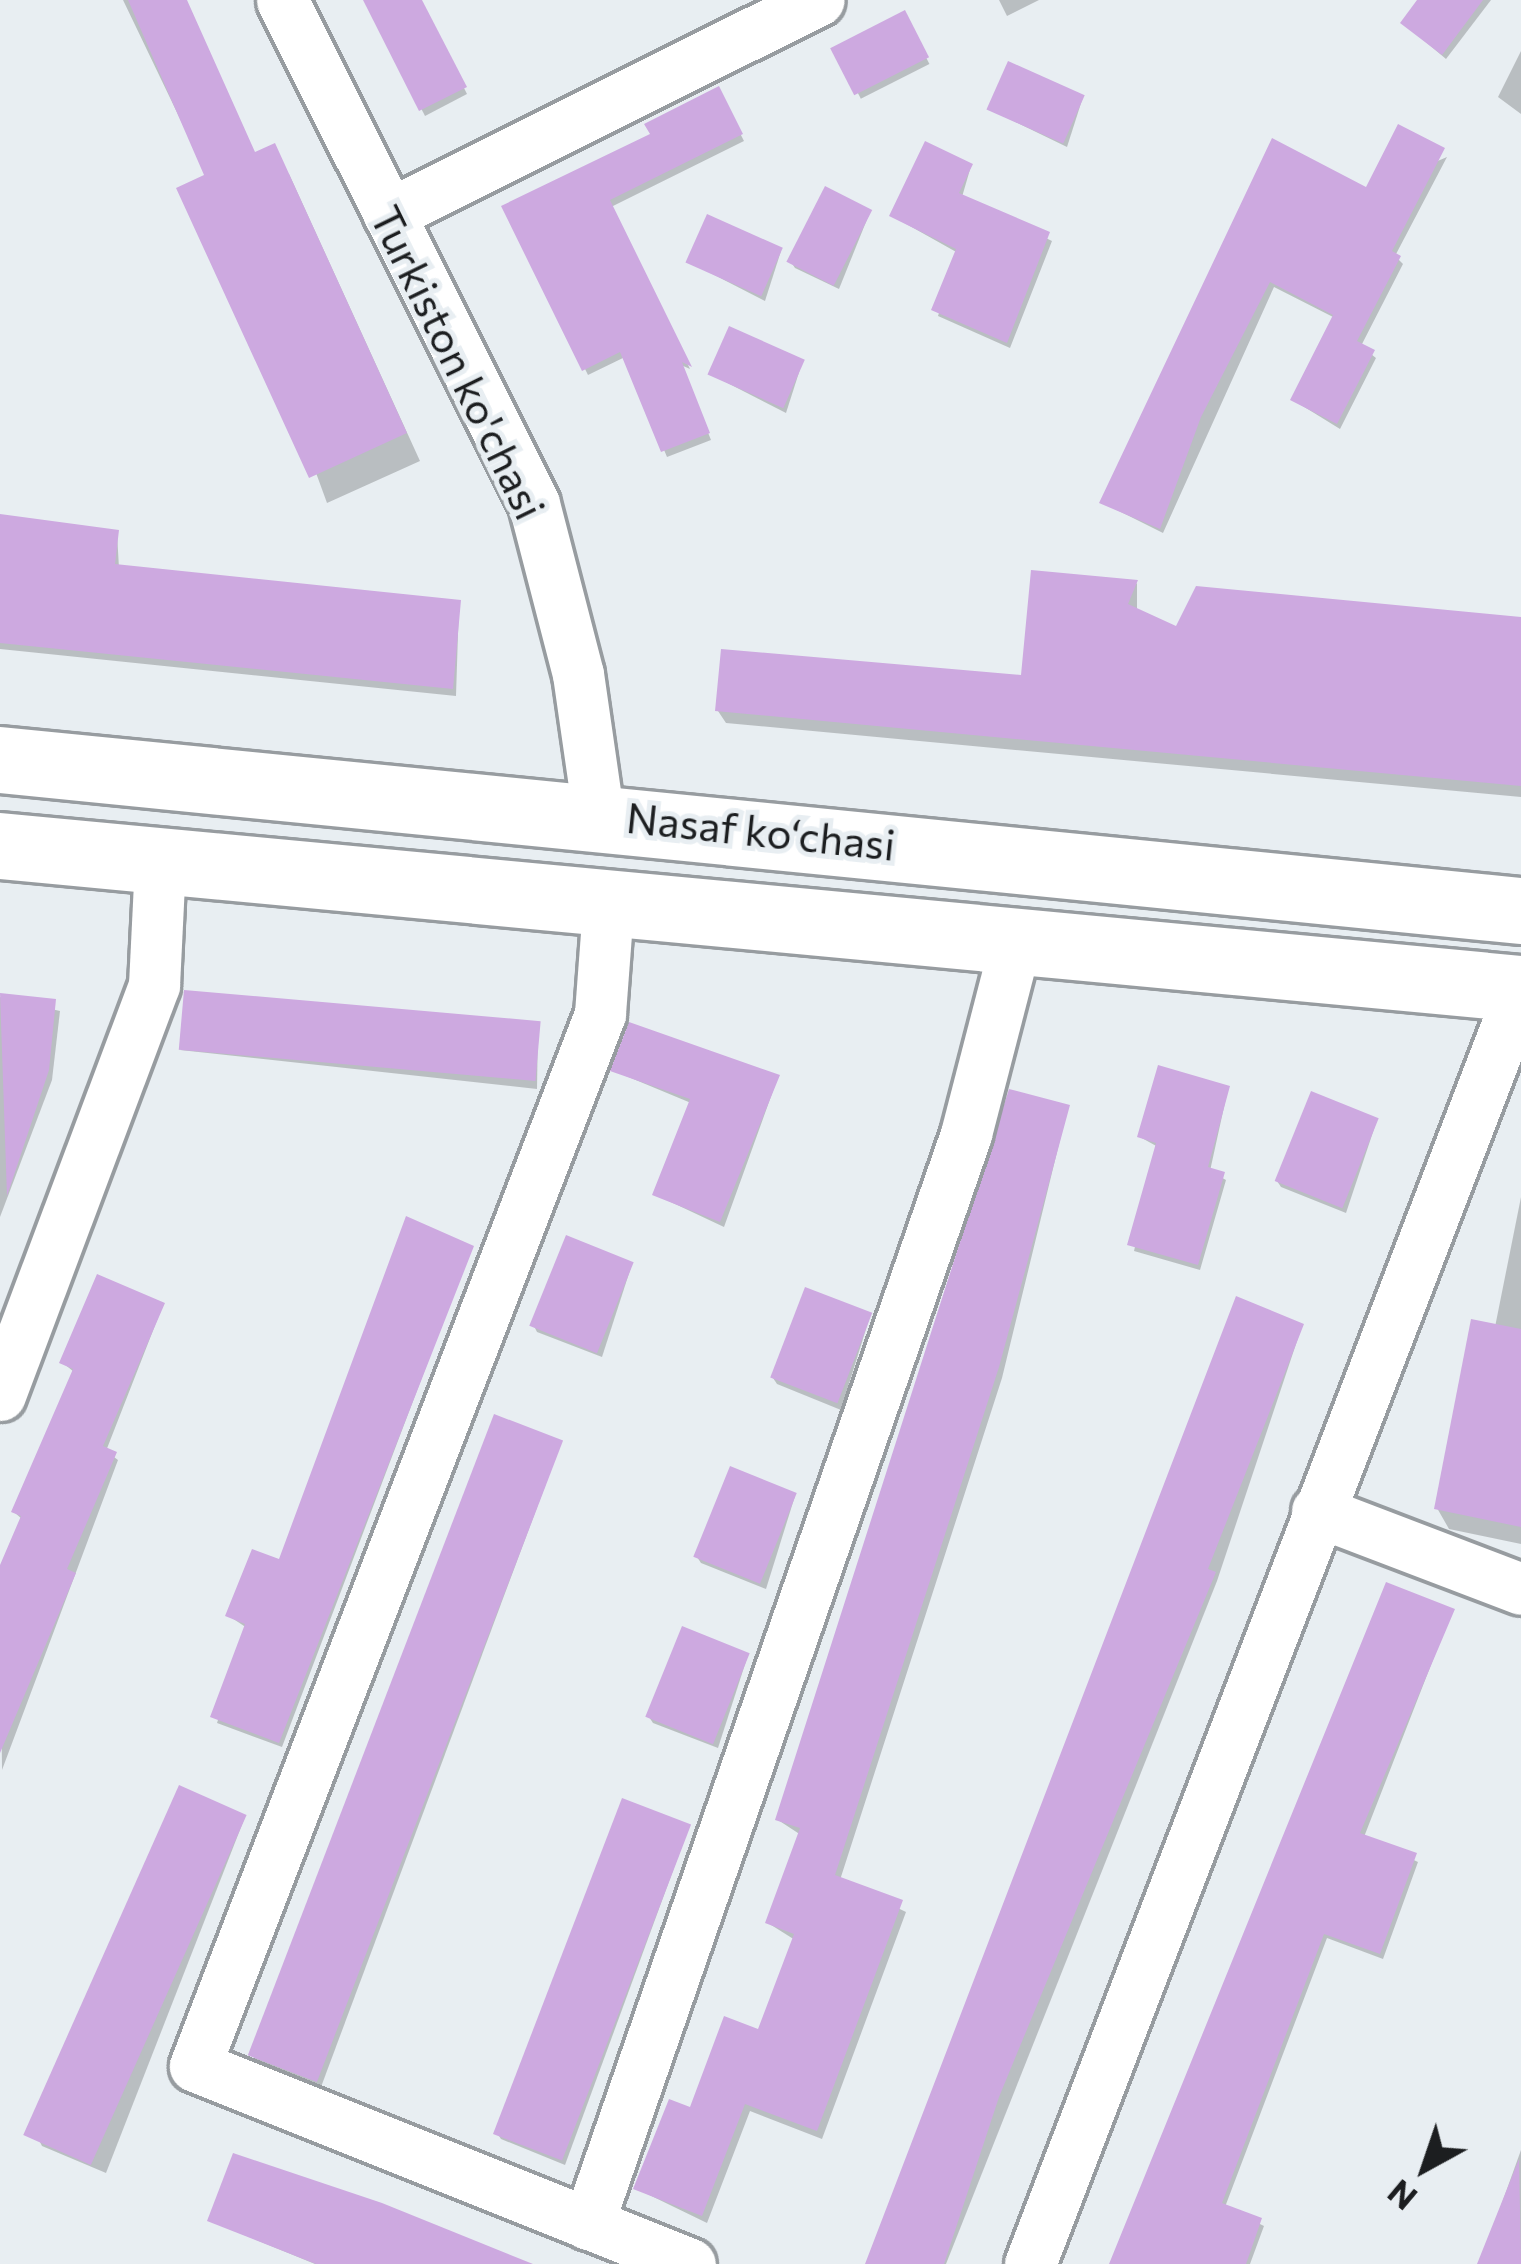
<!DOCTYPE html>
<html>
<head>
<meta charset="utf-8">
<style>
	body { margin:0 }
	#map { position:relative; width:1521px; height:2264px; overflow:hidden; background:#e8eef2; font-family:Commissioner,sans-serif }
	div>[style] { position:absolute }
	.shadow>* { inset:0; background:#0003; transform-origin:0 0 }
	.building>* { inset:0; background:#cda9e0; transform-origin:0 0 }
	.roads { filter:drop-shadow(3px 0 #979ca0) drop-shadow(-3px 0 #979ca0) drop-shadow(0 3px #979ca0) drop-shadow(0 -3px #979ca0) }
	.street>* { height:51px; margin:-25.5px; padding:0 25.5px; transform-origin:25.5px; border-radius:25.5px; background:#fff }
	.secondary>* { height:66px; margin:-33px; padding:0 33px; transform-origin:33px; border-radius:33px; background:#fff }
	span { translate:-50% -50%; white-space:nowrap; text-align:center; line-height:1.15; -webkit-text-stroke:10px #e8eef2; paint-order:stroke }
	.street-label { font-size:42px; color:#1c1e20 }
	.north { position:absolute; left:1365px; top:2108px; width:120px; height:120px; -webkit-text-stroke:9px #e8eef2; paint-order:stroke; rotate:220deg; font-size:33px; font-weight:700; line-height:48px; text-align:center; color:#1c1e20 }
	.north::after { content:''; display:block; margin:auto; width:42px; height:54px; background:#1c1e20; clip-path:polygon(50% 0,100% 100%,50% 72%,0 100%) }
</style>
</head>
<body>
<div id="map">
	<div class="shadow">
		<div style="clip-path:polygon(123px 0,179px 0,255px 155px,289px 174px,420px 461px,327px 503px,208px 177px)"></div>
		<div style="clip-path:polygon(366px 0,420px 0,467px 94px,425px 116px)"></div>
		<div style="clip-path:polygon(999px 0,1039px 0,1007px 16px)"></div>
		<div style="clip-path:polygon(1422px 0,1491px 0,1446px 59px,1403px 23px)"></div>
		<div style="left:904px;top:14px;width:56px;height:77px;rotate:63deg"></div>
		<div style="clip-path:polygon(1521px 51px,1521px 114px,1498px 97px)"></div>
		<div style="clip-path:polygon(718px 90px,744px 141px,611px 207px,690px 369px,681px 365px,711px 440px,667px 457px,625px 357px,588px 375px,505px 208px,654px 136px)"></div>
		<div style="clip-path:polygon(1083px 97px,1067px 147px,991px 110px)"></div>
		<div style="clip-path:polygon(1273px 142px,1367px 191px,1447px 157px,1395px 256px,1403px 264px,1361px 346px,1376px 358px,1340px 429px,1293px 400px,1335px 318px,1274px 287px,1163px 533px,1103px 503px)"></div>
		<div style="clip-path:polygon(971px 166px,962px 197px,1052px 241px,1010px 348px,938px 316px,958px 253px,892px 216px)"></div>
		<div style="clip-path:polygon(870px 212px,839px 289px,795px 268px,791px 262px)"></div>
		<div style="clip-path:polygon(781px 251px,765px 301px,689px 262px)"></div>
		<div style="clip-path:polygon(802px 363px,786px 413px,710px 374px)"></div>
		<div style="clip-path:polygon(0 517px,117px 533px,119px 568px,459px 603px,456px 696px,0 649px)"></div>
		<div style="clip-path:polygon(1137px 583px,1137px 611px,1177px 630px,1521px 621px,1521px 797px,726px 723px,718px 711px,1024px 678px)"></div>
		<div style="clip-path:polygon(0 997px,60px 1011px,52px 1080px,0 1217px)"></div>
		<div style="clip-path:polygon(538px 1026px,537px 1089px,180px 1050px)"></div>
		<div style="clip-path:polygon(614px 1071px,778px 1077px,724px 1227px,656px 1195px,691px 1103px)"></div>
		<div style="clip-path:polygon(1228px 1089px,1210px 1171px,1226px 1180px,1200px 1270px,1134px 1251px,1158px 1147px,1140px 1137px)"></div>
		<div style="clip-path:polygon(1068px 1107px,1002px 1378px,840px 1880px,906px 1912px,822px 2139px,750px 2111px,707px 2223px,637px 2189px,760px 2033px,795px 1940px,768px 1923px,801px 1835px,778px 1820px)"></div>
		<div style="clip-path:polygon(1377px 1120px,1346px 1213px,1281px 1187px,1277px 1181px)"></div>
		<div style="clip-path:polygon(1521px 1197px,1521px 1544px,1449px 1529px,1437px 1508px,1495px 1327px)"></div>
		<div style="clip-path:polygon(471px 1248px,282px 1747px,217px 1723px,247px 1628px,229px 1616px,281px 1563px)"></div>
		<div style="clip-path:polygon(632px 1264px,602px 1357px,537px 1332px,534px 1326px)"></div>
		<div style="clip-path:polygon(163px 1305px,106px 1451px,118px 1460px,2px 1770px,0 1576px,23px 1520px,14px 1512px,74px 1372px,63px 1363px)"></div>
		<div style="clip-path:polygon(870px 1316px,841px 1410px,777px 1384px,773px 1378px)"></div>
		<div style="clip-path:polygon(1302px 1326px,1217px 1581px,946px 2264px,868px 2264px)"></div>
		<div style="clip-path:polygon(561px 1443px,321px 2087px,256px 2061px,253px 2055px)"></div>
		<div style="clip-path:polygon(795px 1496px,766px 1589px,701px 1563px,697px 1557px)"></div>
		<div style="clip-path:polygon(1452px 1611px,1364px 1837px,1418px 1862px,1383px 1959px,1327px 1938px,1225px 2207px,1264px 2226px,1250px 2264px,1112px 2264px)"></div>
		<div style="clip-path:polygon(748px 1655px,718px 1748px,653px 1723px,649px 1717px)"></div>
		<div style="clip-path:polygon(245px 1817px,106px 2173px,42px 2146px,39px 2140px)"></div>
		<div style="clip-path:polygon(689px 1827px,565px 2165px,501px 2139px,497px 2133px)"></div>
		<div style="clip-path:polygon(1521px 2150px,1521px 2264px,1480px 2264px)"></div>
		<div style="clip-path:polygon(210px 2221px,504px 2264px,315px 2264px)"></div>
	</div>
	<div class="building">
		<div style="clip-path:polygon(128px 0,187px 0,255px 152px,275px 143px,407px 433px,309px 478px,176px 188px,204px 175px)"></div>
		<div style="clip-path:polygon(363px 0,422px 0,467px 87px,419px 111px)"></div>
		<div style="clip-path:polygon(1417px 0,1483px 0,1442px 55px,1400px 23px)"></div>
		<div style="left:905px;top:10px;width:53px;height:84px;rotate:63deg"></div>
		<div style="left:1008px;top:61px;width:84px;height:53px;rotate:24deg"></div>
		<div style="clip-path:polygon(719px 86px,743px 134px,610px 200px,692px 367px,682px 362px,710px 433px,661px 452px,620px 352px,582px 371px,501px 206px,650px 134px,644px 124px)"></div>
		<div style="clip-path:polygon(1398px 124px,1445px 148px,1392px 251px,1401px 256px,1357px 341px,1375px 350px,1337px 424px,1290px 400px,1333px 315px,1270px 282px,1201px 417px,1160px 529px,1099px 503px,1272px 138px,1366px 187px)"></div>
		<div style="clip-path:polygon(925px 141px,973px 164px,959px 193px,1050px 232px,1007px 343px,931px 310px,956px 249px,889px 216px)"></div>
		<div style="left:825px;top:186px;width:53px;height:85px;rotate:27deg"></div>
		<div style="left:707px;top:214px;width:83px;height:53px;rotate:24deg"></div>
		<div style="left:729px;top:326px;width:83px;height:53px;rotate:24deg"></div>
		<div style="clip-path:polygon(0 514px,119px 530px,115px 564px,461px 600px,453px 689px,0 643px)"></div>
		<div style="clip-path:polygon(1031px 570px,1138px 580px,1128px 604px,1176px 626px,1196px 586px,1521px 617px,1521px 786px,715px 711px,721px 649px,1021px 675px)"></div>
		<div style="left:184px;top:990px;width:358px;height:60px;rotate:5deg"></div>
		<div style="clip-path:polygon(0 993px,56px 999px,49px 1070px,7px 1196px)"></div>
		<div style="clip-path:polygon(629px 1022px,780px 1075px,720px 1222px,652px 1195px,690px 1099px,610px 1071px)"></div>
		<div style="clip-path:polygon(1158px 1065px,1230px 1086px,1208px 1167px,1225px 1172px,1198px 1265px,1127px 1245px,1156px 1143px,1137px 1137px)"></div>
		<div style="clip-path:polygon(1009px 1089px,1070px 1105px,999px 1367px,835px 1875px,903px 1900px,817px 2131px,745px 2104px,702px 2216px,633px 2189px,669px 2099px,690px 2107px,724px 2016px,758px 2029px,794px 1934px,765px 1923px,800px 1828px,775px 1820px)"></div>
		<div style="left:1311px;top:1091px;width:73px;height:97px;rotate:22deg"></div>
		<div style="clip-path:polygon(406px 1216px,474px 1246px,279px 1743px,210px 1717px,245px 1624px,225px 1616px,252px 1549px,279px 1559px)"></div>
		<div style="left:566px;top:1235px;width:73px;height:98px;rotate:22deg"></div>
		<div style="clip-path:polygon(97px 1274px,165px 1303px,103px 1446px,117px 1452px,67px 1569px,76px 1573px,0 1753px,0 1565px,21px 1516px,11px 1512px,73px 1369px,59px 1363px)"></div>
		<div style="left:805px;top:1287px;width:72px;height:97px;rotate:21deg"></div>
		<div style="clip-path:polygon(1236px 1296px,1304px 1324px,1208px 1569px,1216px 1572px,999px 2097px,944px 2264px,865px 2264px)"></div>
		<div style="clip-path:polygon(1471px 1319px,1521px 1329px,1521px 1527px,1434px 1509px)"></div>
		<div style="left:494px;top:1414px;width:74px;height:687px;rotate:21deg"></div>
		<div style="left:730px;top:1466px;width:72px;height:98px;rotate:22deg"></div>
		<div style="clip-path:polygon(1386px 1582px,1455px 1609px,1360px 1833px,1417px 1853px,1380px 1954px,1324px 1934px,1222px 2203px,1262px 2218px,1246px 2264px,1109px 2264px)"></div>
		<div style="left:682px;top:1626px;width:73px;height:98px;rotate:22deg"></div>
		<div style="left:179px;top:1785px;width:74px;height:383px;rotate:24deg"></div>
		<div style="left:622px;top:1798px;width:74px;height:360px;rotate:21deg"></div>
		<div style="clip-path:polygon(233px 2153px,382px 2203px,533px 2264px,316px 2264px,207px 2221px)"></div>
		<div style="clip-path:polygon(1519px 2159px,1521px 2264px,1477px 2264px)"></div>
	</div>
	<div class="roads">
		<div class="street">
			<div style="left:282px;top:0;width:563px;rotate:63.43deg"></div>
			<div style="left:534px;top:504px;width:176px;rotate:75.5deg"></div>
			<div style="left:578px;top:674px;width:140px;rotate:81.8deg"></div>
			<div style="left:389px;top:214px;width:480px;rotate:-26.5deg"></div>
			<div style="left:608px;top:907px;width:107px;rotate:94.3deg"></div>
			<div style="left:600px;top:1014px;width:1127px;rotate:111.06deg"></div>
			<div style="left:195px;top:2066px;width:533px;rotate:21.8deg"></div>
			<div style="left:0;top:1395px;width:438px;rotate:-69.4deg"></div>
			<div style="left:154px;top:985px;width:124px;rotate:-87.2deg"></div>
			<div style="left:1317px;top:1511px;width:218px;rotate:20.9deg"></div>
			<div style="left:588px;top:2224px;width:1154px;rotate:-70.87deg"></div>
			<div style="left:966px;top:1134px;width:196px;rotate:-75.5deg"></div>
			<div style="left:1030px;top:2264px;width:1367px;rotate:-68.95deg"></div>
		</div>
		<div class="secondary">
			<div style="left:0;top:760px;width:1528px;rotate:5.67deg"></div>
			<div style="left:0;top:846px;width:1528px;rotate:5.37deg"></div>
		</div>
	</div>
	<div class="street-label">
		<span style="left:459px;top:362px;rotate:64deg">Turkiston ko'chasi</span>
		<span style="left:761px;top:830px;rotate:6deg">Nasaf ko‘chasi</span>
	</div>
	<div class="north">N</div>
</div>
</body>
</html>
